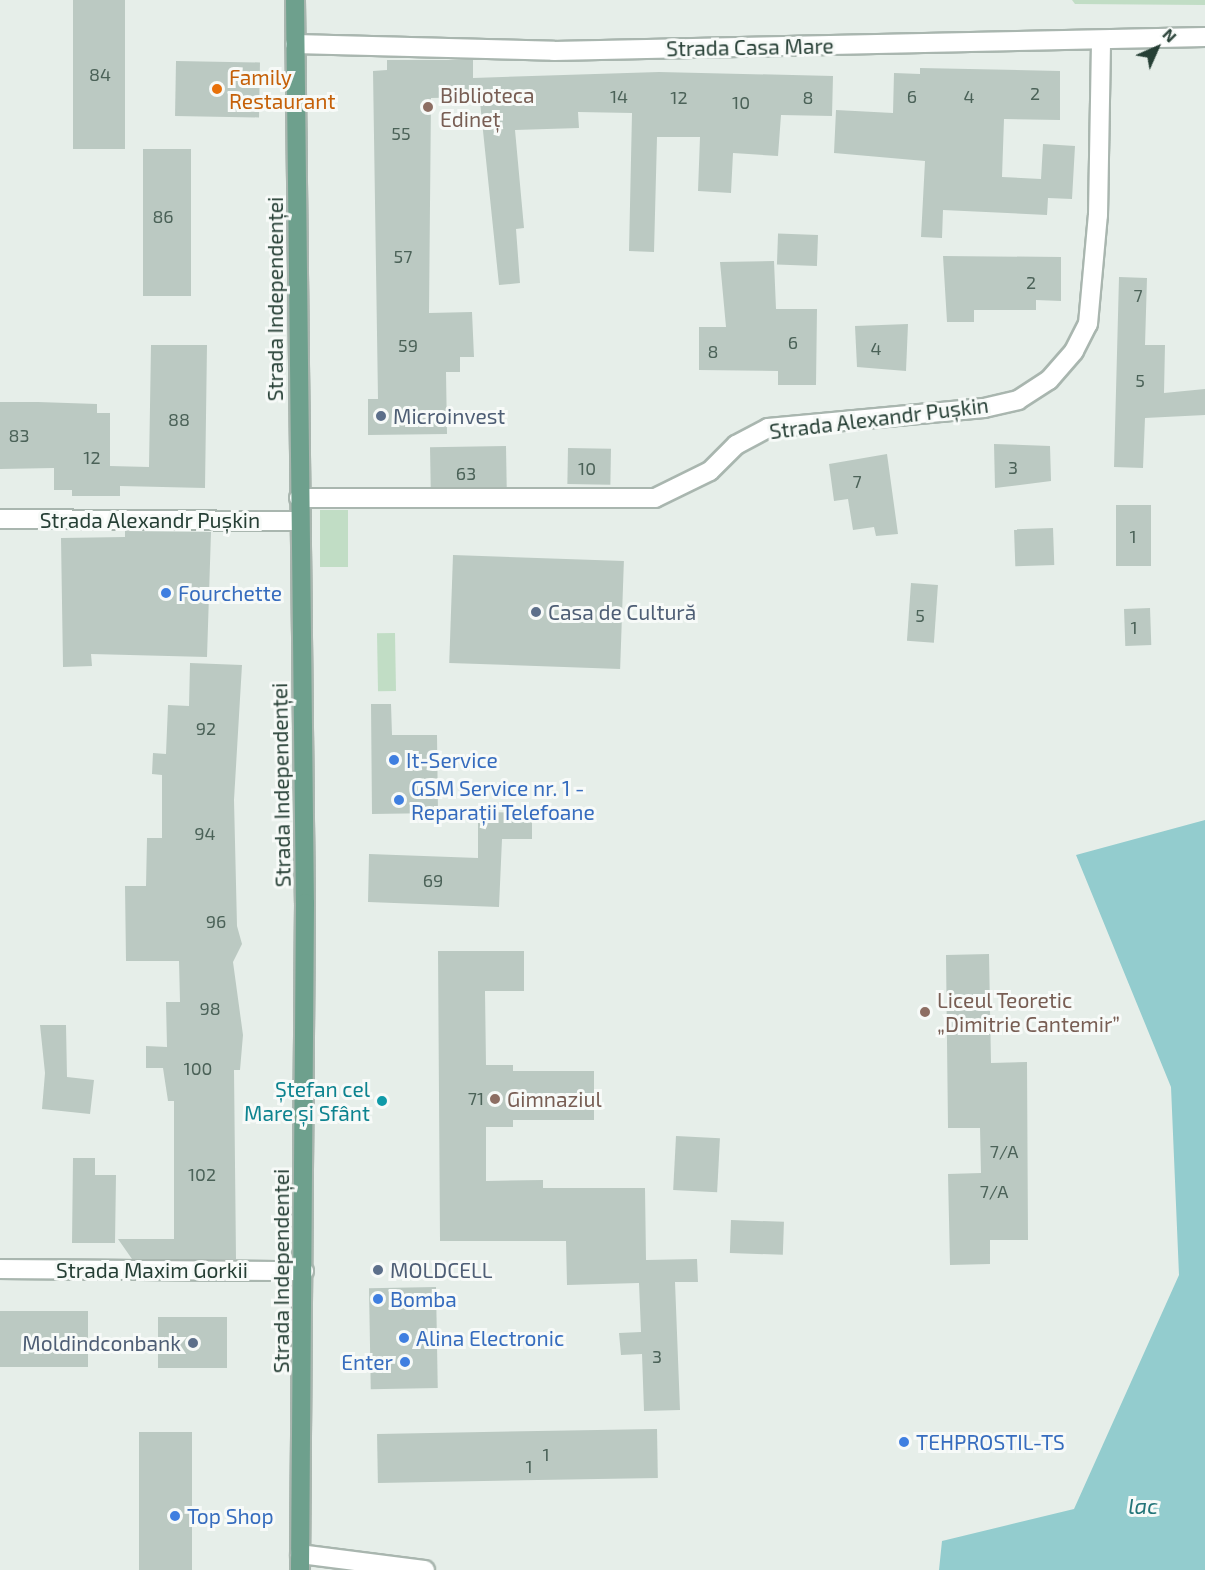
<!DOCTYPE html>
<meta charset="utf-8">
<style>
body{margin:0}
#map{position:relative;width:1205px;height:1570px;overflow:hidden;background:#e6eee9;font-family:"Exo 2",sans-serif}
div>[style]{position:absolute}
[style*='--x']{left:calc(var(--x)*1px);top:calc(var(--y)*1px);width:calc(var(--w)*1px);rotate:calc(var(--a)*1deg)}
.green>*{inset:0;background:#c1ddc5;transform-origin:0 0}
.water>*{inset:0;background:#93ccce}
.building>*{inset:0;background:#bbc9c2;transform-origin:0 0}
.roads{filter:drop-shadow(2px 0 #a9b6af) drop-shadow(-2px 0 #a9b6af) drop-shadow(0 2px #a9b6af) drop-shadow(0 -2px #a9b6af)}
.minor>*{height:18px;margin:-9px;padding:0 9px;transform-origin:9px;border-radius:9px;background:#fff}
.major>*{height:18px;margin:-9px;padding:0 9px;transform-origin:9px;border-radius:9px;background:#6ea08d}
.dots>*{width:16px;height:16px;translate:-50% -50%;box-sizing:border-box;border:3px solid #f7faf8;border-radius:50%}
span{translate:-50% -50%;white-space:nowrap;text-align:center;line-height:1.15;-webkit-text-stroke:6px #f7faf8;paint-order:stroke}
.number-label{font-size:18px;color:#4b6258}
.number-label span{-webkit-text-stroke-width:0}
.street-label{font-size:21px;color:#263f35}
.food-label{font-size:21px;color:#c56008}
.left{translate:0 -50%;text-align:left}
.education-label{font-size:21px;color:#785e54}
.service-label{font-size:21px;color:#4e5e75}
.right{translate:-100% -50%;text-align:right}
.shop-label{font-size:21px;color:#366cbe}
.culture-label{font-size:21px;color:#0d838f}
.water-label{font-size:22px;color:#237478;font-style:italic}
.north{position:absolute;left:1127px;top:18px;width:60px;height:60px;-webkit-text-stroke:4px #f7faf8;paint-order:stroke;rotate:45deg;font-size:16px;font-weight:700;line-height:24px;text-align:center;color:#263f35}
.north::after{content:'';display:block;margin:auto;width:21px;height:27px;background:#263f35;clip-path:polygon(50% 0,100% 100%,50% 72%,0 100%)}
</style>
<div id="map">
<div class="green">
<div style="clip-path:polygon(1072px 0,1205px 0,1205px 5px,1075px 4px)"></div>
<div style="left:320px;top:510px;width:28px;height:57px"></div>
<div style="left:395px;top:633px;width:58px;height:18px;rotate:89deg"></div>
</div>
<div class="water">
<div style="clip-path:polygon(1205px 820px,1205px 1570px,939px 1570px,942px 1541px,1074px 1509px,1179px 1275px,1171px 1087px,1076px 855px)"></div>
</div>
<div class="building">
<div style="left:73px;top:0;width:52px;height:149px"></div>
<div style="clip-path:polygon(387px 60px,473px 60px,473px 78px,659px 72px,833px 76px,832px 116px,781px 115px,778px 156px,733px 153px,731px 193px,698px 191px,700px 137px,657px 137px,654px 252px,629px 251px,632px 113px,578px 112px,579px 128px,515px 130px,524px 228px,516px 229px,520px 283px,499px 285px,480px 102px,477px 97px,431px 98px,429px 313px,472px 312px,474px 357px,460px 357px,460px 372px,446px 372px,447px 434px,368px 435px,368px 399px,378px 399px,373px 71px,387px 70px)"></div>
<div style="left:176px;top:61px;width:84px;height:55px;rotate:1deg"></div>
<div style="clip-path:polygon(920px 68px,1060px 71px,1060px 120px,1004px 119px,1002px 177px,1041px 179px,1043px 144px,1075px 146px,1072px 199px,1048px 198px,1047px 215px,943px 210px,942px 238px,921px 237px,925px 161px,834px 153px,836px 110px,893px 113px,894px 73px,920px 74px)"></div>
<div style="left:143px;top:149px;width:48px;height:147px"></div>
<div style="left:818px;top:235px;width:31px;height:40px;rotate:92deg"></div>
<div style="clip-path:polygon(943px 256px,1061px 257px,1061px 301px,1036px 300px,1036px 310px,974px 310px,974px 322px,947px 322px)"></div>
<div style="clip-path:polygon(774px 261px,776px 309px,817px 309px,816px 385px,778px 385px,778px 371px,699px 370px,699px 327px,726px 327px,720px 262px)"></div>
<div style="clip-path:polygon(1119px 277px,1147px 278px,1145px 345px,1165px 345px,1164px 393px,1205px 389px,1205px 415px,1145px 418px,1143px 468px,1114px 467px)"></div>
<div style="clip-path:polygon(908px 324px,906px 371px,857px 367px,855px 326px)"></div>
<div style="clip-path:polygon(151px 345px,207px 345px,205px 488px,120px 486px,120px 496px,72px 496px,72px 490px,54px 490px,54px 468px,0 469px,0 402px,38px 402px,97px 404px,97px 413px,110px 413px,110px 466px,149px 467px)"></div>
<div style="clip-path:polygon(994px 444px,1050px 446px,1051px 481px,995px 488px)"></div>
<div style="left:506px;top:446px;width:41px;height:76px;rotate:89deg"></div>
<div style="left:568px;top:448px;width:43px;height:36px;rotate:1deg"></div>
<div style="clip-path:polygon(887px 454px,898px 534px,876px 536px,874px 527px,853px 530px,848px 499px,834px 501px,829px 464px)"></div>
<div style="left:1116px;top:505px;width:35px;height:61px"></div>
<div style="left:1053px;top:528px;width:37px;height:39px;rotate:88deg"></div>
<div style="clip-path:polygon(125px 531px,211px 532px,207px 657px,91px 654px,92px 666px,63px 667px,61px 538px,125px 537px)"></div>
<div style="left:453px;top:555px;width:171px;height:108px;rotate:2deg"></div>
<div style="left:911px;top:583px;width:27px;height:58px;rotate:4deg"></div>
<div style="left:1150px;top:608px;width:37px;height:26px;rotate:88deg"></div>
<div style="clip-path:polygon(190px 663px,242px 665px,234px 800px,237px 926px,242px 944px,233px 962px,243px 1035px,240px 1070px,234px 1070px,236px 1259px,132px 1259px,118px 1239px,174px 1239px,174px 1101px,168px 1101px,163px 1068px,146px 1068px,146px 1046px,167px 1047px,166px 1002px,180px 1002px,179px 961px,126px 961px,125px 886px,146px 886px,147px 838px,162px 838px,162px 775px,152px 774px,153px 753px,166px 754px,168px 705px,189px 706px)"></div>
<div style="clip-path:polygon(371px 704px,391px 704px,392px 735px,437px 735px,438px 813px,372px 814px)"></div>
<div style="clip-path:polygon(478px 812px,532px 813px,532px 839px,502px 839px,499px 907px,368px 902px,369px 854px,478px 858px)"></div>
<div style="clip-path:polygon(438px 951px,524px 951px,524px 991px,485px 991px,486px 1065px,513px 1065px,513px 1071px,594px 1071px,594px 1120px,513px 1120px,513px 1127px,486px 1127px,486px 1181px,543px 1180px,543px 1188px,645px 1188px,646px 1260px,697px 1259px,698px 1282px,675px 1282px,680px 1410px,644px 1411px,642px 1354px,621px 1355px,619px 1333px,641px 1332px,639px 1283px,567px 1285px,566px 1241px,440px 1241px)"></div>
<div style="clip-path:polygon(989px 954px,991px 1063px,1027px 1062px,1028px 1240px,990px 1240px,990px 1264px,950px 1265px,948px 1174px,981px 1173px,980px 1128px,948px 1128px,946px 955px)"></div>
<div style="clip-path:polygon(40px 1025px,66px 1025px,67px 1077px,94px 1080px,90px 1114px,42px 1109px,45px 1073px)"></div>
<div style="left:676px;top:1136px;width:44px;height:54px;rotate:3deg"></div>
<div style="clip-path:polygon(73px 1158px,95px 1158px,95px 1175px,116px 1175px,115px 1243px,72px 1243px)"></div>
<div style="left:731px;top:1220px;width:53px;height:33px;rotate:2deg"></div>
<div style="left:436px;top:1287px;width:101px;height:67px;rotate:89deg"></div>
<div style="left:0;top:1311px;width:88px;height:56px"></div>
<div style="left:158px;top:1317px;width:69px;height:51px"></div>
<div style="left:657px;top:1429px;width:49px;height:280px;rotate:89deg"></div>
<div style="left:139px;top:1432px;width:53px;height:138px"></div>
</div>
<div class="roads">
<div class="minor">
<div style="--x:295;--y:44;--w:259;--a:1.5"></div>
<div style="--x:554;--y:51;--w:651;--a:-1.23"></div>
<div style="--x:299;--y:498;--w:356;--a:0"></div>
<div style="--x:655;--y:498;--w:61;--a:-26.1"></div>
<div style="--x:710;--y:471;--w:37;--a:-45"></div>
<div style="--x:736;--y:445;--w:36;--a:-28"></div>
<div style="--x:768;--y:428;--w:217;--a:-5.3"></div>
<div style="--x:984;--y:408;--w:35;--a:-13"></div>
<div style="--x:1018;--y:400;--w:37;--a:-33"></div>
<div style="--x:1049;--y:380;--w:38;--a:-49"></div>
<div style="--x:1074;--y:351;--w:30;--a:-63"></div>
<div style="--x:1088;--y:324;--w:109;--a:-84.8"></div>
<div style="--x:1098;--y:215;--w:175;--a:-89"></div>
<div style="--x:0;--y:519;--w:300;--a:0.4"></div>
<div style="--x:0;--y:1269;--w:304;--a:0.4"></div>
<div style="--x:300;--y:1554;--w:126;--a:7.3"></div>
</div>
<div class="major">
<div style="--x:295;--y:0;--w:903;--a:89.37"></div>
<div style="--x:305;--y:903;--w:667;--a:90.43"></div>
</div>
</div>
<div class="dots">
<div style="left:217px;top:89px;background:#e8710a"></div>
<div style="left:428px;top:107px;background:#8d6e63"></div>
<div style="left:381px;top:416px;background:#5c6f8a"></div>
<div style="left:166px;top:593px;background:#3f7fe0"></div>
<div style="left:536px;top:612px;background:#5c6f8a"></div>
<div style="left:394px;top:760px;background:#3f7fe0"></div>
<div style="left:399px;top:800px;background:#3f7fe0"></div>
<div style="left:925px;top:1012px;background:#8d6e63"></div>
<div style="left:495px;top:1099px;background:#8d6e63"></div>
<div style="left:382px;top:1101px;background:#0f9aa8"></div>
<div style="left:378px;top:1270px;background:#5c6f8a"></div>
<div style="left:378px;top:1299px;background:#3f7fe0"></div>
<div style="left:404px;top:1338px;background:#3f7fe0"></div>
<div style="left:193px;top:1343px;background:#5c6f8a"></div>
<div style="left:405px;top:1362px;background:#3f7fe0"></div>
<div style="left:904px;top:1442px;background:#3f7fe0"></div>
<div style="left:175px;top:1516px;background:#3f7fe0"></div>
</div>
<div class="number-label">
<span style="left:100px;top:74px">84</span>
<span style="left:1035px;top:93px">2</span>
<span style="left:619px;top:96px">14</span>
<span style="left:912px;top:96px">6</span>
<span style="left:969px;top:96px">4</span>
<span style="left:679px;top:97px">12</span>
<span style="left:808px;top:97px">8</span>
<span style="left:741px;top:102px">10</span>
<span style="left:401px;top:133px">55</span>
<span style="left:163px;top:216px">86</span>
<span style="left:403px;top:256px">57</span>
<span style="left:1031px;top:282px">2</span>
<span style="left:1138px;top:295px">7</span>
<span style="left:793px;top:342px">6</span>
<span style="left:408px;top:345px">59</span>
<span style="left:876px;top:348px">4</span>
<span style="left:713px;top:351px">8</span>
<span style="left:1140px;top:380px">5</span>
<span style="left:179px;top:419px">88</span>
<span style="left:19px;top:435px">83</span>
<span style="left:92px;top:457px">12</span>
<span style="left:1013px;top:467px">3</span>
<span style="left:587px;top:468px">10</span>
<span style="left:466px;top:473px">63</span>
<span style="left:857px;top:481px">7</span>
<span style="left:1133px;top:536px">1</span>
<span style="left:920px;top:615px">5</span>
<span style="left:1134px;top:627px">1</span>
<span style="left:206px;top:728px">92</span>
<span style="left:205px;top:833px">94</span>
<span style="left:433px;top:880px">69</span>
<span style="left:216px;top:921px">96</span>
<span style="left:210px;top:1008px">98</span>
<span style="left:198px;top:1068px">100</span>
<span style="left:476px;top:1098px">71</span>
<span style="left:1004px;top:1151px">7/A</span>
<span style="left:202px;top:1174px">102</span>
<span style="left:994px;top:1191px">7/A</span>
<span style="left:657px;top:1356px">3</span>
<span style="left:546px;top:1454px">1</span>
<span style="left:529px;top:1466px">1</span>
</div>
<div class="street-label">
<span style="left:750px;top:47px;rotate:-1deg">Strada Casa Mare</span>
<span style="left:275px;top:299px;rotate:-90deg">Strada Independenței</span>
<span style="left:879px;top:418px;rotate:-7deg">Strada Alexandr Pușkin</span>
<span style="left:150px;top:520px">Strada Alexandr Pușkin</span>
<span style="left:281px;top:785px;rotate:-91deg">Strada Independenței</span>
<span style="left:152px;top:1270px">Strada Maxim Gorkii</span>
<span style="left:281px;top:1271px;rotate:-90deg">Strada Independenței</span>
</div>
<div class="food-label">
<span class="left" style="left:229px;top:89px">Family<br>Restaurant</span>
</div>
<div class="education-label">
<span class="left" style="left:440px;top:107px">Biblioteca<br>Edineț</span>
<span class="left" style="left:937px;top:1012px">Liceul Teoretic<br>„Dimitrie Cantemir”</span>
<span class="left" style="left:507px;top:1099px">Gimnaziul</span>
</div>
<div class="service-label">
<span class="left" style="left:393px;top:416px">Microinvest</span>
<span class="left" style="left:548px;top:612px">Casa de Cultură</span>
<span class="left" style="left:390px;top:1270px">MOLDCELL</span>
<span class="right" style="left:181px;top:1343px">Moldindconbank</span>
</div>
<div class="shop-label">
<span class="left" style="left:178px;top:593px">Fourchette</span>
<span class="left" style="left:406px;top:760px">It-Service</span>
<span class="left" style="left:411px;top:800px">GSM Service nr. 1 -<br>Reparații Telefoane</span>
<span class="left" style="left:390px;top:1299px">Bomba</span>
<span class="left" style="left:416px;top:1338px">Alina Electronic</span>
<span class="right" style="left:393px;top:1362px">Enter</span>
<span class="left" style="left:916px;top:1442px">TEHPROSTIL-TS</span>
<span class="left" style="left:187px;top:1516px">Top Shop</span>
</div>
<div class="culture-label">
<span class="right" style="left:370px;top:1101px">Ștefan cel<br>Mare și Sfânt</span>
</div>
<div class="water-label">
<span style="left:1143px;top:1506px">lac</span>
</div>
<div class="north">N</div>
</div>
